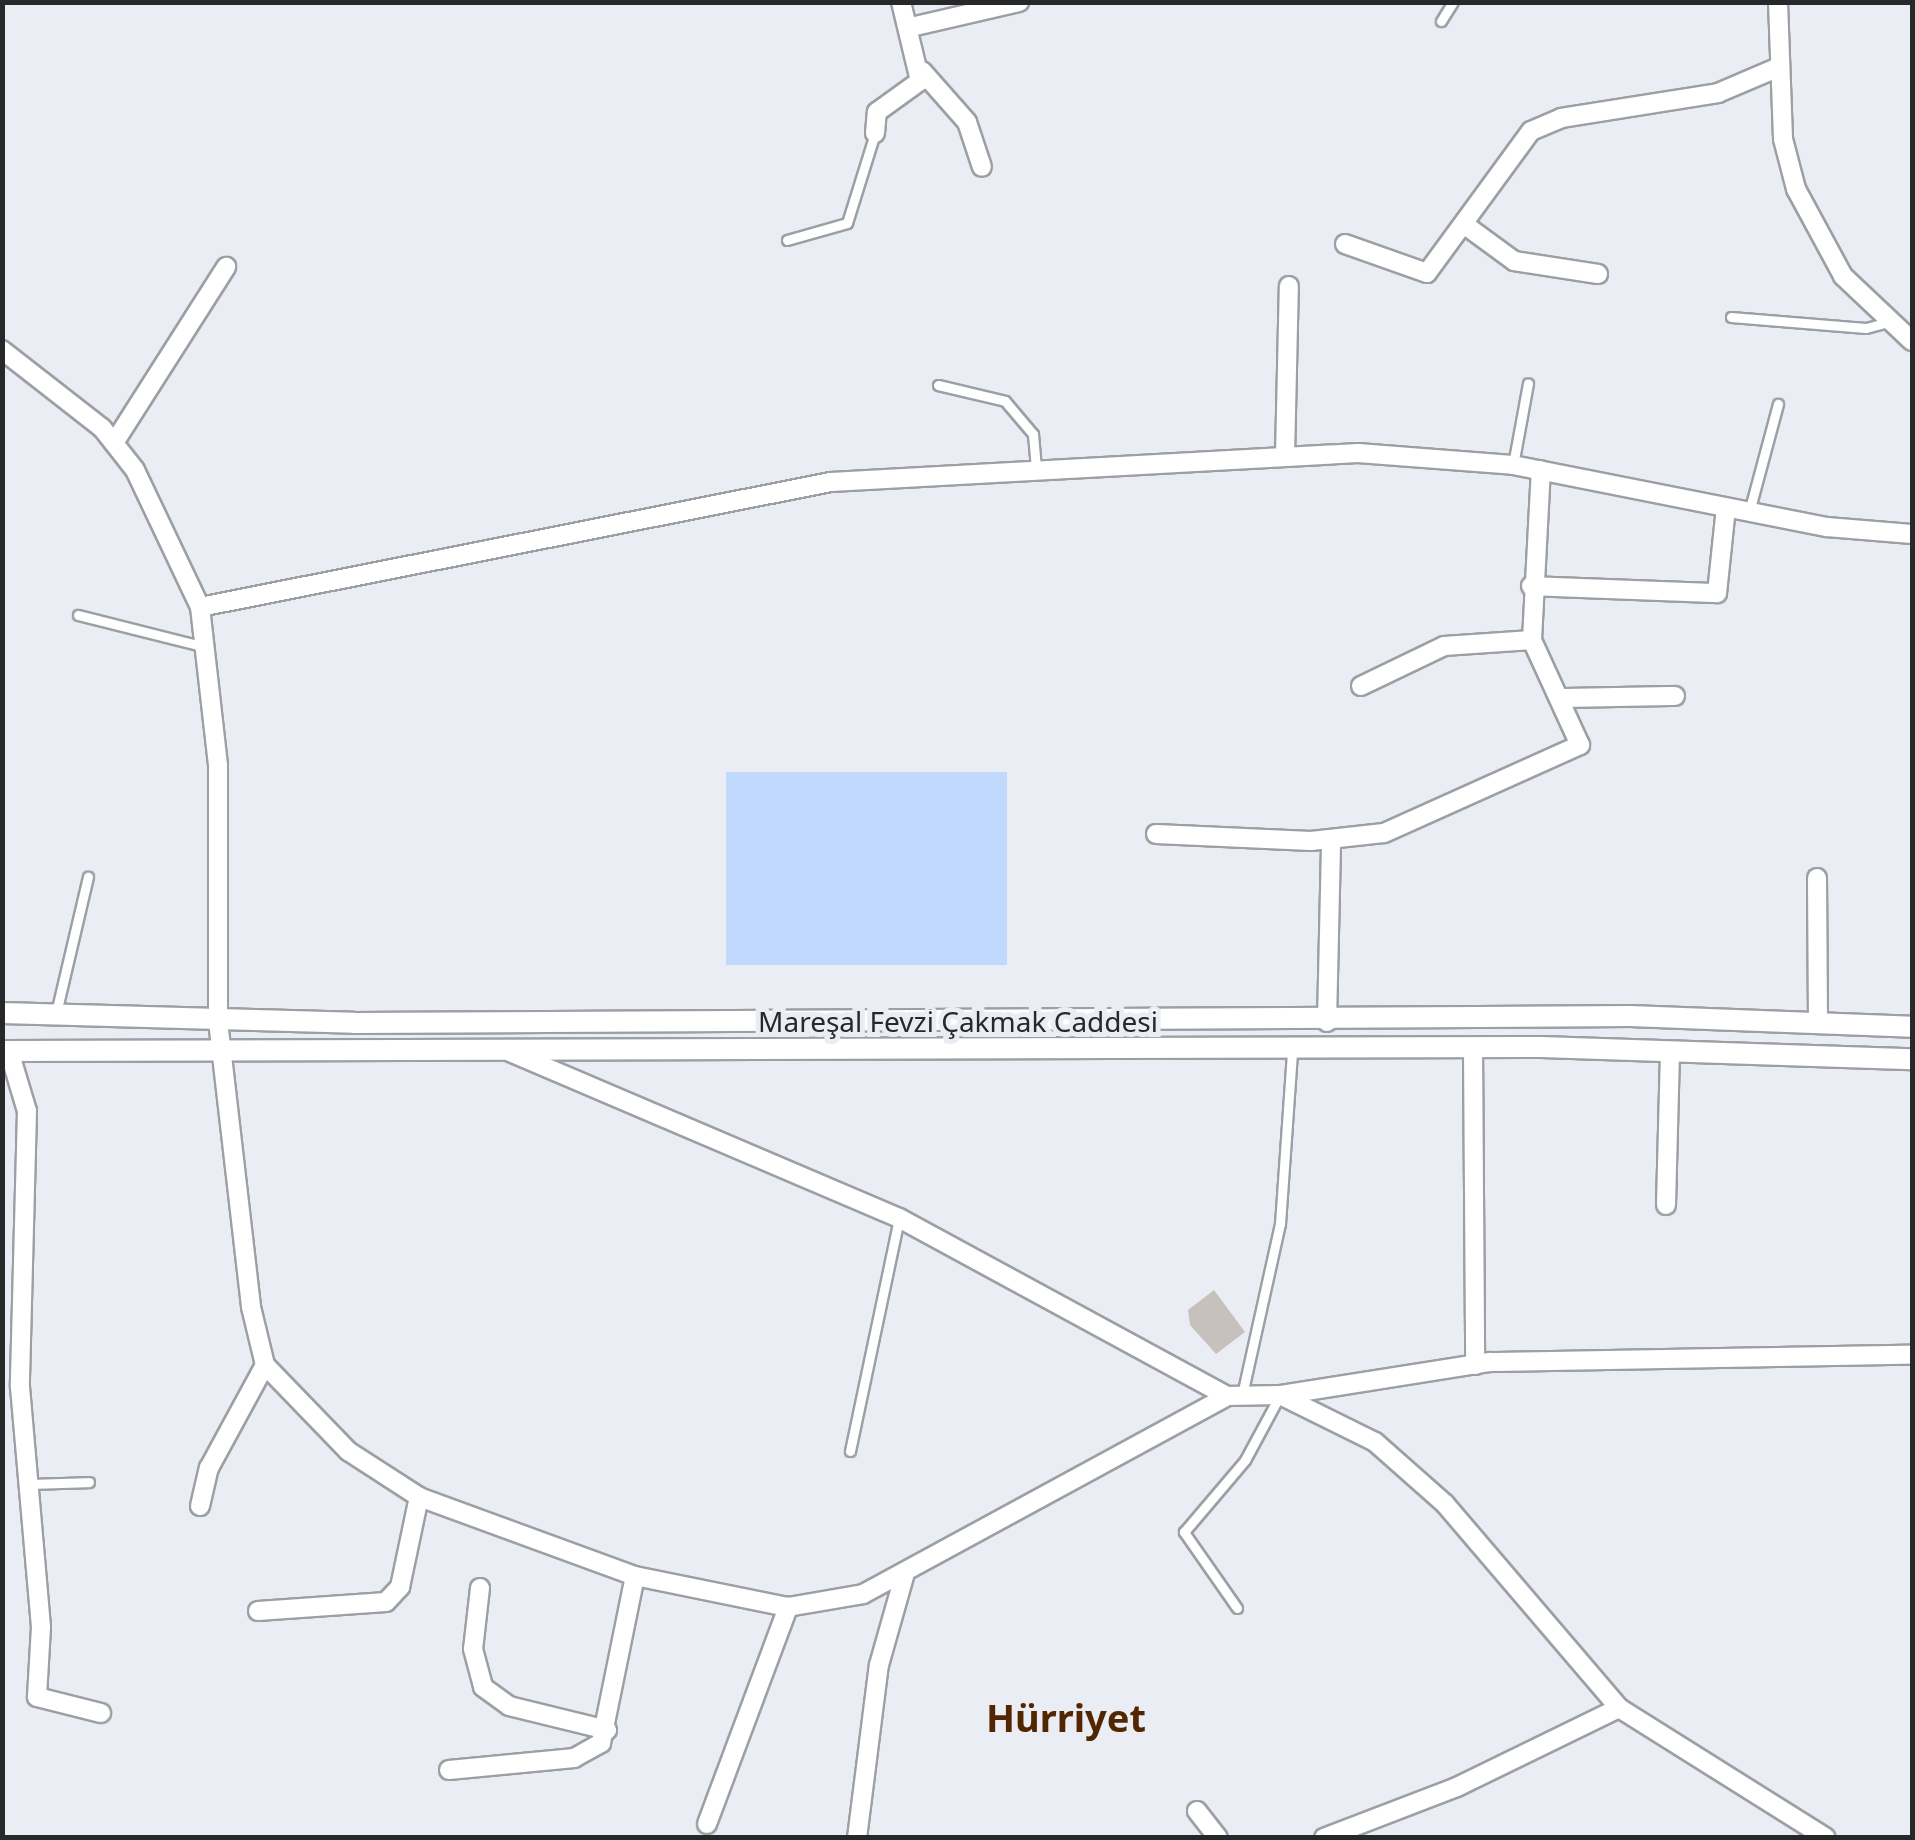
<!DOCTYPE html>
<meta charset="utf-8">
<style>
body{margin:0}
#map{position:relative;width:1915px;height:1840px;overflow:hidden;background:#eaeef4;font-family:"Noto Sans",sans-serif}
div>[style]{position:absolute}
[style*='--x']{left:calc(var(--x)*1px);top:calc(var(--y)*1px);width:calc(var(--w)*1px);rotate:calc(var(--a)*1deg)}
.green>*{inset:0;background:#c1d9fd;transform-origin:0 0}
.building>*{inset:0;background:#c7c1bd}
.roads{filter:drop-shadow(2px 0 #9ca0a5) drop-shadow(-2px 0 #9ca0a5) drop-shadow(0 2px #9ca0a5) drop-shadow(0 -2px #9ca0a5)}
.service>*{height:9px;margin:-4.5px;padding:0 4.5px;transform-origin:4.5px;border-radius:4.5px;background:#fff}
.minor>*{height:18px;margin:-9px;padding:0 9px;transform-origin:9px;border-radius:9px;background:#fff}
.tertiary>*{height:20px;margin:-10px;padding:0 10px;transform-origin:10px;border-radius:10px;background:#fff}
span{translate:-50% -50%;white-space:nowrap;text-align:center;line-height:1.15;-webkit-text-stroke:10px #eaeef4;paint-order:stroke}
.street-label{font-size:28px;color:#27282a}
.district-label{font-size:38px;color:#522600;font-weight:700}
.frame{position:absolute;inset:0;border:5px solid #27282a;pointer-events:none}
</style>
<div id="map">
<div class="green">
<div style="left:726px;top:772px;width:281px;height:193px"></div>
</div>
<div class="building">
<div style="clip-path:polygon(1214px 1290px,1245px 1332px,1216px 1354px,1190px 1325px,1188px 1310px)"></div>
</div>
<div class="roads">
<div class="service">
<div style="--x:1441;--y:21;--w:22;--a:-58"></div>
<div style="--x:787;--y:240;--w:62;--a:-15.8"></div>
<div style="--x:847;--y:223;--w:94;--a:-72.7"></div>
<div style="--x:1731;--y:317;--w:135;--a:4.7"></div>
<div style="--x:1866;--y:328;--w:27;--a:-15"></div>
<div style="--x:938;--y:385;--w:69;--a:13.4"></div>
<div style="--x:1005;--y:401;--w:43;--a:49.7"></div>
<div style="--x:1033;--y:434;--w:35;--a:85"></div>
<div style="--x:1513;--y:465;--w:83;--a:-79.6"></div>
<div style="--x:1749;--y:512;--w:112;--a:-75"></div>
<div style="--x:78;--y:615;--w:131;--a:14.1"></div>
<div style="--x:56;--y:1013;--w:140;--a:-76.8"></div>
<div style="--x:1242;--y:1395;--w:175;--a:-77.5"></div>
<div style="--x:1280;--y:1224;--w:173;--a:-86"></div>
<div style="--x:850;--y:1451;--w:238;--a:-78.1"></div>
<div style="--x:26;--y:1484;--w:63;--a:-1.8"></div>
<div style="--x:1237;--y:1608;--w:93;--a:-124.9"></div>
<div style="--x:1184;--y:1532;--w:94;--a:-49.7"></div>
<div style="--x:1245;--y:1460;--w:74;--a:-61.7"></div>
</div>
<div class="minor">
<div style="--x:1778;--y:2;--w:137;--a:87.9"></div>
<div style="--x:1783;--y:139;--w:52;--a:75.4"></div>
<div style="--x:1796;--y:189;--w:99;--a:61.6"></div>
<div style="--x:1843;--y:276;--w:95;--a:43.3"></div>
<div style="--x:911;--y:27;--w:111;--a:-13"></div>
<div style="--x:922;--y:71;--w:68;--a:48.6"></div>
<div style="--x:967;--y:122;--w:47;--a:71.6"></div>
<div style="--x:875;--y:133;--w:21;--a:-85"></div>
<div style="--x:877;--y:112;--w:53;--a:-35.8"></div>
<div style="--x:920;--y:81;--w:81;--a:-103.5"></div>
<div style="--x:1465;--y:225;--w:61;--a:36.3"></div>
<div style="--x:1514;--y:261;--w:85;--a:8.8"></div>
<div style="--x:1345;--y:244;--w:87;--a:19.5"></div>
<div style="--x:1427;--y:273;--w:176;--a:-53.8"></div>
<div style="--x:1531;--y:131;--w:33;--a:-23"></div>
<div style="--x:1561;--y:118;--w:159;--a:-9"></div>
<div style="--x:1718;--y:93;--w:66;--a:-23.1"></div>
<div style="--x:2;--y:350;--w:127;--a:38"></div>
<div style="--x:102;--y:428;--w:53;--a:51.8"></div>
<div style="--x:135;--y:470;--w:152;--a:64.6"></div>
<div style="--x:200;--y:607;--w:160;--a:83.5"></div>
<div style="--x:218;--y:766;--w:255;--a:90"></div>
<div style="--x:218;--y:1021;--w:288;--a:83.4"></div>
<div style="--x:251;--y:1307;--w:60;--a:76.4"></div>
<div style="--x:265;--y:1365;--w:120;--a:46"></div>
<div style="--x:348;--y:1451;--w:85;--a:32.9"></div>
<div style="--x:419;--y:1497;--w:230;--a:20.1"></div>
<div style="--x:635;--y:1576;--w:156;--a:11.5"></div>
<div style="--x:788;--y:1607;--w:76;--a:-9.8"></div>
<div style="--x:863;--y:1594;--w:414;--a:-28.5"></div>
<div style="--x:114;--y:443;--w:209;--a:-57.5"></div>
<div style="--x:1285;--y:456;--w:170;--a:-88.7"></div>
<div style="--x:1531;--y:586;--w:186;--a:2.2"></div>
<div style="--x:1717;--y:593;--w:85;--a:-84"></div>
<div style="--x:200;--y:607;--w:643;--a:-11.21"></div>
<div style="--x:831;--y:482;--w:528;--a:-3.15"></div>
<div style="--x:1358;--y:453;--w:155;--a:4.4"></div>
<div style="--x:1513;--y:465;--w:320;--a:11.2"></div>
<div style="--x:1827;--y:527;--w:85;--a:4.7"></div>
<div style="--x:1361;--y:686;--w:92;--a:-25.7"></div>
<div style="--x:1444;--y:646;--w:88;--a:-3.9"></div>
<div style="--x:1560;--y:698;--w:115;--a:-1"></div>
<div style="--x:1156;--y:834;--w:155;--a:2.6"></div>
<div style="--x:1311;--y:841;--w:73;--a:-6.3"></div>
<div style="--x:1384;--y:833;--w:215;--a:-24.2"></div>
<div style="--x:1580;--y:745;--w:115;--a:-114.6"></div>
<div style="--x:1532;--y:640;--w:170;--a:-87"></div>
<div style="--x:1817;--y:878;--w:145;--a:89.6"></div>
<div style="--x:1327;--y:1022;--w:182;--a:-88.7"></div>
<div style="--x:1473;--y:1048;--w:317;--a:89.6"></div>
<div style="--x:9;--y:1051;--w:63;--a:73.3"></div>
<div style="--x:27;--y:1111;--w:276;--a:91.5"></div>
<div style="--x:20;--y:1387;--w:241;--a:85"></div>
<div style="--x:41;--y:1627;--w:70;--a:93.3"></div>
<div style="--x:37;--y:1697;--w:66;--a:14"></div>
<div style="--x:510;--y:1052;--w:423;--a:23.1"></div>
<div style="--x:899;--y:1218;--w:373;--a:28.5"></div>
<div style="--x:1227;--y:1396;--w:53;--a:-1.1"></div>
<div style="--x:1280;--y:1395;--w:106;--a:26.3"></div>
<div style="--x:1375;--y:1442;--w:94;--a:41.5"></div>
<div style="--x:1445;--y:1504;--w:268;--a:49.5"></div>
<div style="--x:1619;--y:1708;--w:244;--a:32.1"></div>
<div style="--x:1666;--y:1205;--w:154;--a:-88.5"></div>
<div style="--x:1281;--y:1395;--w:212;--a:-9"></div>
<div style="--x:1490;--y:1362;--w:422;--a:-1"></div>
<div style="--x:200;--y:1506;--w:39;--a:-77"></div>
<div style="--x:209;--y:1468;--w:117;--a:-61.5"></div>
<div style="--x:480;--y:1588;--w:61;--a:96.5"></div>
<div style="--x:473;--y:1649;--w:39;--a:75"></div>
<div style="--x:483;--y:1687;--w:32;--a:36"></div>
<div style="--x:509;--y:1706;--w:101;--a:13.8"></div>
<div style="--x:258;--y:1611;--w:128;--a:-4"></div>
<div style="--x:386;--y:1602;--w:21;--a:-47"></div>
<div style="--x:400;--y:1587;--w:92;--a:-78.1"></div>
<div style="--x:449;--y:1770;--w:126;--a:-5.5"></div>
<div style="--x:574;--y:1758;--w:31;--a:-29"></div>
<div style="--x:601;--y:1743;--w:170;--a:-78.5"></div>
<div style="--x:1197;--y:1811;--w:34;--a:52"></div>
<div style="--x:707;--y:1824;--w:232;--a:-69.5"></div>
<div style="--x:857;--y:1838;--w:174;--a:-82.8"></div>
<div style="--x:879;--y:1665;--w:96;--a:-74.2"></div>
<div style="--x:1324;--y:1838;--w:142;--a:-21"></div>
<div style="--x:1457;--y:1787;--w:180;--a:-26"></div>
</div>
<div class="tertiary">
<div style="--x:2;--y:1013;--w:352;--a:1.6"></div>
<div style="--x:354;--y:1023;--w:1276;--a:-0.31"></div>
<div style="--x:1630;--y:1016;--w:282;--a:2.2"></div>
<div style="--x:2;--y:1051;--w:1539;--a:-0.15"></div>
<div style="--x:1541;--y:1047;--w:371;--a:1.9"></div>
</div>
</div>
<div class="street-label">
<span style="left:958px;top:1021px">Mareşal Fevzi Çakmak Caddesi</span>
</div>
<div class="district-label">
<span style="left:1066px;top:1718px">Hürriyet</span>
</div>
<div class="frame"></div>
</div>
